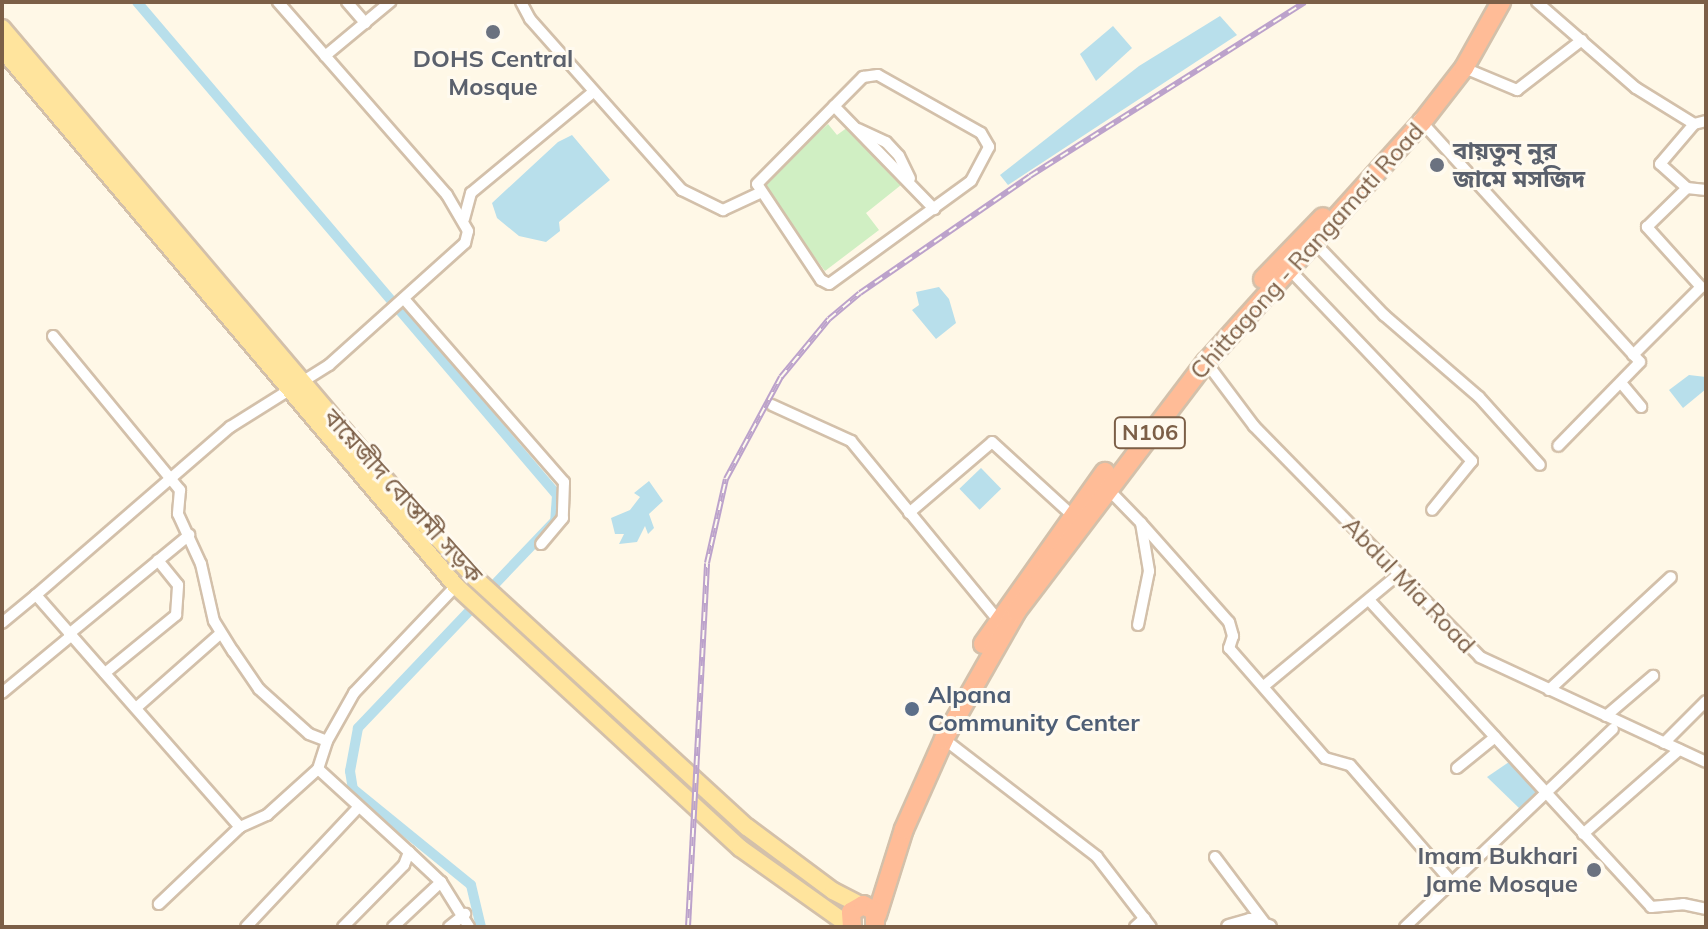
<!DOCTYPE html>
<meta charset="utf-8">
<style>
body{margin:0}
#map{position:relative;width:1708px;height:929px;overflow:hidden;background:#fff8e7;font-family:Mulish,"Noto Sans Bengali",sans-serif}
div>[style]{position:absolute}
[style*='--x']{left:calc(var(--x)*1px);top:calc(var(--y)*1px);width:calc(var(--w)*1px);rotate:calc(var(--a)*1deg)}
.green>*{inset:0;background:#d0efc3}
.water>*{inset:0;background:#b8dfeb;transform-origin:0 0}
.canal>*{height:10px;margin:-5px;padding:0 5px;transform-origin:5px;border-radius:5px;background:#b8dfeb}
.roads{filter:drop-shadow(2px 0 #d3c0aa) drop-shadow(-2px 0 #d3c0aa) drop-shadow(0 2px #d3c0aa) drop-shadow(0 -2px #d3c0aa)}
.street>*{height:10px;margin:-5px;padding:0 5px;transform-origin:5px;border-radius:5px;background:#fff}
.secondary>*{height:14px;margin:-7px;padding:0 7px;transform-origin:7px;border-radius:7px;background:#fff}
.primary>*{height:16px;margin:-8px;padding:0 8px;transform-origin:8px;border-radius:8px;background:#ffe49d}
.highway>*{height:18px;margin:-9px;padding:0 9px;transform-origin:9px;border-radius:9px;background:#ffbc97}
.rail>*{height:6px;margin-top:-3px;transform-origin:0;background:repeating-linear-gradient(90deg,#fffaef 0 9px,#bca2cb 0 18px);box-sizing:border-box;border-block:2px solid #bca2cb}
.dots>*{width:22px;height:22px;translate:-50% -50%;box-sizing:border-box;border:4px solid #fffaef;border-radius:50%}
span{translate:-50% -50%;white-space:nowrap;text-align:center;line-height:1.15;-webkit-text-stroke:6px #fffaef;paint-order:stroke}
.shield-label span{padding:2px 6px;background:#fffaef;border:2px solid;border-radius:6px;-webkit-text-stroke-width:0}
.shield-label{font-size:22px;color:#7c5f47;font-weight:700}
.worship-label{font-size:24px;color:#5b616d;font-weight:700}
.left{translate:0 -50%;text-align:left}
.right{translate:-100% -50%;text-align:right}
.street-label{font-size:24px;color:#7c5f47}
.service-label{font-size:24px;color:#4e5e75;font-weight:700}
.frame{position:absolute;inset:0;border:4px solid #7c5f47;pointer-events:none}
</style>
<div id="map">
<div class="green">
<div style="clip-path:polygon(828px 124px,837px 135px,848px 127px,901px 185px,866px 213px,879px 230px,825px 271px,761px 186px)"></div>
</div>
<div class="water">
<div style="clip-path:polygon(1220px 16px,1237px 35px,1008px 185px,1000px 175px,1139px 66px)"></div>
<div style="clip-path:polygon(1113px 26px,1132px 48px,1096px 81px,1080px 54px)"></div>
<div style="clip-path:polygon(572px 135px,610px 180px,559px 222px,560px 231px,546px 242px,519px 236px,497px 218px,492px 203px,558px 142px)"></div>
<div style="clip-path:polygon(939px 287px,949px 299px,956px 323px,936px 339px,912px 310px,919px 305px,916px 292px)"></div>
<div style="clip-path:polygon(1689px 375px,1706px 377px,1706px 389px,1683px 408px,1669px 390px)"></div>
<div style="left:981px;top:468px;width:29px;height:30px;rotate:46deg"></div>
<div style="clip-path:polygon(649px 481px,663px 501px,649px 514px,654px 528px,648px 534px,645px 526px,637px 542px,619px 544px,624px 534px,615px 534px,611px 518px,630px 510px,640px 497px,634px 493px)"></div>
<div style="clip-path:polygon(1509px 762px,1537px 793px,1520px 809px,1487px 777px)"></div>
</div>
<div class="canal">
<div style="--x:137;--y:2;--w:648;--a:49.57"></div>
<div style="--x:557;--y:495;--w:26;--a:94"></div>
<div style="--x:555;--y:521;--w:286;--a:133.6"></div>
<div style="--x:358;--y:728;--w:44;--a:100.5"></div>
<div style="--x:350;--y:771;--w:18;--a:81"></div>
<div style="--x:353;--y:789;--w:152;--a:39.1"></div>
<div style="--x:471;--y:885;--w:43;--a:76.6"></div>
</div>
<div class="roads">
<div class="street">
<div style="--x:347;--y:2;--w:28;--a:49"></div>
<div style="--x:521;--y:2;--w:19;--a:62"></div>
<div style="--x:530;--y:19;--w:229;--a:48.4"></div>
<div style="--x:682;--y:190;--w:46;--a:26"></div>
<div style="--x:723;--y:210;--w:40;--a:-25"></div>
<div style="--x:1537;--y:2;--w:131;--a:41"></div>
<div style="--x:1636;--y:88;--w:68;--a:31.8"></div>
<div style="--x:1694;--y:124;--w:12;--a:-14"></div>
<div style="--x:325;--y:56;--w:85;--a:-39.7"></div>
<div style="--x:1462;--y:67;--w:60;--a:22.7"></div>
<div style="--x:1517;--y:90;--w:82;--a:-37.6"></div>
<div style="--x:878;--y:75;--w:118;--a:29.4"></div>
<div style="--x:981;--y:133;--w:16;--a:60"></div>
<div style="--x:989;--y:147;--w:38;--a:118"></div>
<div style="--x:971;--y:181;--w:175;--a:144"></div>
<div style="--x:829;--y:284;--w:9;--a:-153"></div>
<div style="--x:821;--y:280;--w:115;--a:-123.7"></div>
<div style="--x:757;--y:184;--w:151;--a:-45.3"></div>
<div style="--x:863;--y:77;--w:15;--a:-8"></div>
<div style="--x:834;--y:106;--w:144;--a:45.8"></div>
<div style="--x:1419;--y:119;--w:328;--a:47.7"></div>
<div style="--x:1640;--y:362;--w:117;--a:134.3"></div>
<div style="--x:858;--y:129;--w:31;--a:25"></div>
<div style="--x:886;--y:142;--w:19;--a:47"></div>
<div style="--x:899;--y:156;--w:25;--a:64"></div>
<div style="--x:1687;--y:188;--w:19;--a:6"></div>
<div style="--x:464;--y:219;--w:27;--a:-75"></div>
<div style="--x:471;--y:193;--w:158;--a:-39.6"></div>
<div style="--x:1313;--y:241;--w:103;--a:46.2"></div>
<div style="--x:1384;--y:315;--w:125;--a:40.8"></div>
<div style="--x:1479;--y:397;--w:91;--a:48.1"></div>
<div style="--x:1290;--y:270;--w:264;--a:46.4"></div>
<div style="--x:1472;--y:461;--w:63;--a:129.2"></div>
<div style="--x:405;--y:300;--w:242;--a:48.9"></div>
<div style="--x:564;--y:482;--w:36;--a:92"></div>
<div style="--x:563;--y:518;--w:34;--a:130"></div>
<div style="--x:53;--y:336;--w:200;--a:50.5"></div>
<div style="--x:180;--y:490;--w:24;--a:95"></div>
<div style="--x:178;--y:514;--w:55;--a:65.3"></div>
<div style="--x:201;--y:564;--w:58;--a:77.2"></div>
<div style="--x:214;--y:621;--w:36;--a:58"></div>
<div style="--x:233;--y:651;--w:46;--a:55.6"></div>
<div style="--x:259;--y:689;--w:67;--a:42"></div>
<div style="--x:309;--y:734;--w:19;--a:21"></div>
<div style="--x:1633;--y:355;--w:96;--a:-45"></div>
<div style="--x:1701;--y:287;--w:81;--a:-132"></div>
<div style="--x:1647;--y:227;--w:56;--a:-44.3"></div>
<div style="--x:1687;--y:188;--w:36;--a:-138"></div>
<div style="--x:1660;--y:164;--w:52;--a:-49.6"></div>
<div style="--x:1206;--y:362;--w:80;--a:53.1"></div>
<div style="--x:1254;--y:426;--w:323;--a:45.6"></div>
<div style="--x:1480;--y:657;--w:249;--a:24.9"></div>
<div style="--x:1622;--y:384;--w:30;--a:50"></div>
<div style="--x:772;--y:405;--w:87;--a:24.5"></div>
<div style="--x:851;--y:441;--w:230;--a:50.6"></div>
<div style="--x:1107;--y:488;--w:49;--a:45.8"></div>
<div style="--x:1141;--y:523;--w:49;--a:80.5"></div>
<div style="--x:1149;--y:571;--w:55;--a:101.5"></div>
<div style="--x:909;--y:513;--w:109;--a:-40.5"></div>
<div style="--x:992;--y:442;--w:108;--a:42.4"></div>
<div style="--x:1141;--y:523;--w:132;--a:48.4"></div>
<div style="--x:1229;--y:622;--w:15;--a:74"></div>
<div style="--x:1233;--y:636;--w:13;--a:108"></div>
<div style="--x:1229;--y:648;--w:146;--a:48.9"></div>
<div style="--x:1325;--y:758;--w:26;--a:16"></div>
<div style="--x:1350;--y:765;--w:154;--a:49"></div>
<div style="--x:36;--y:595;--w:257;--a:-40.9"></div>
<div style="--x:230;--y:427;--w:117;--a:-32.1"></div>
<div style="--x:329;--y:365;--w:183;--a:-41.9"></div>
<div style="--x:465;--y:243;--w:12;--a:-76"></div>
<div style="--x:468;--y:231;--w:42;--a:-120.3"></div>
<div style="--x:447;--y:195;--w:257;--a:-131.2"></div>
<div style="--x:1369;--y:600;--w:417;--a:47.4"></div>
<div style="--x:1651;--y:907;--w:32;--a:-5"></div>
<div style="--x:1683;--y:904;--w:24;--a:12"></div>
<div style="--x:2;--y:623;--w:44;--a:-39.5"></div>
<div style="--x:36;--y:595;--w:309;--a:48.7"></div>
<div style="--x:240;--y:827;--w:112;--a:136.5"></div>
<div style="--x:69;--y:634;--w:156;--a:-39.5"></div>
<div style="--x:105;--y:673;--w:92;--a:-39.2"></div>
<div style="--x:176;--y:615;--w:30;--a:-86"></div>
<div style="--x:178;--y:585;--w:32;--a:-129"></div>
<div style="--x:1264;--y:686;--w:175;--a:-39.7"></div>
<div style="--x:1549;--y:690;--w:166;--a:-42.8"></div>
<div style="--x:2;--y:693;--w:89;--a:-39.6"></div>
<div style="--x:136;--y:708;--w:113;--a:-41.4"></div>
<div style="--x:1606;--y:716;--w:62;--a:-40.4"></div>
<div style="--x:944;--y:739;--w:193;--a:37.6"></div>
<div style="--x:1097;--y:857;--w:88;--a:52.4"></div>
<div style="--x:1664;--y:743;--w:59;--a:-45"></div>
<div style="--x:1457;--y:768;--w:49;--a:-39.2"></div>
<div style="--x:240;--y:827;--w:30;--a:-24"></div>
<div style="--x:267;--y:815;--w:69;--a:-42"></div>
<div style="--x:1583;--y:834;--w:128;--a:-41.2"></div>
<div style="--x:409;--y:852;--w:44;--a:43.2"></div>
<div style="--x:441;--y:882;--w:53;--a:58.1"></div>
<div style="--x:1215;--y:857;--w:81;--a:53"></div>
<div style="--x:246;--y:927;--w:162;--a:-46.8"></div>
<div style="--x:343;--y:927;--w:87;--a:-45.5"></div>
<div style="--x:404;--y:865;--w:14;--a:-69"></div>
<div style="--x:409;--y:852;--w:123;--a:-137.6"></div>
<div style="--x:318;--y:769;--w:29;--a:-72"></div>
<div style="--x:327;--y:741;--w:55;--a:-60.6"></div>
<div style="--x:354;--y:693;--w:148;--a:-46.4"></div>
<div style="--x:393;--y:927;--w:66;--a:-43.2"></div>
<div style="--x:449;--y:927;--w:21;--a:-39"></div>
<div style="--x:1135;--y:927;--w:13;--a:-42"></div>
<div style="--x:1405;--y:927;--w:287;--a:-43.6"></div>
</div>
<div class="secondary">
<div style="--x:1229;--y:927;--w:22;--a:-16"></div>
<div style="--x:1250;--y:921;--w:20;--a:18"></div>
</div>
<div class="primary">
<div style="--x:2;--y:28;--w:635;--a:49.66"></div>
<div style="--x:413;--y:512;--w:92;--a:46.8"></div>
<div style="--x:476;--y:579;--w:367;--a:42.5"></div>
<div style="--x:747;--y:827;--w:107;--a:36.7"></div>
<div style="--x:833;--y:891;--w:30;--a:27"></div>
<div style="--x:2;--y:49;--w:703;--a:49.79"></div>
<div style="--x:456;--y:586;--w:386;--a:42.7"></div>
<div style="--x:740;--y:848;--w:136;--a:35.4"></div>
</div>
<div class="highway">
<div style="--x:1263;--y:279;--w:86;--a:-45.9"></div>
<div style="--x:983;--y:644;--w:211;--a:-54.7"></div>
<div style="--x:877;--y:915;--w:90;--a:-72.6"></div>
<div style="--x:904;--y:829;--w:98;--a:-66"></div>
<div style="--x:944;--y:739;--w:146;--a:-60.4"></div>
<div style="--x:1016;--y:612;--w:314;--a:-52.8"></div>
<div style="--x:1206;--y:362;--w:323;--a:-48"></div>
<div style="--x:1422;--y:122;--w:68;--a:-52.1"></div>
<div style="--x:1464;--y:68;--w:76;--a:-60.7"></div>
<div style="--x:852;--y:927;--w:15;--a:-94"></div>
<div style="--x:851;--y:912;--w:14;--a:-30"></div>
<div style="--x:863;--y:905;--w:13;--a:27"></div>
<div style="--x:875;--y:911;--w:16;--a:90"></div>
</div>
</div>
<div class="rail">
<div style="--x:688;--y:927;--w:364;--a:-87"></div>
<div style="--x:707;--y:563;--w:86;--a:-77.3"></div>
<div style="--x:726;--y:479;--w:116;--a:-61.7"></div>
<div style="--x:781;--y:377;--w:75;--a:-50.4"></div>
<div style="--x:829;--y:319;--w:40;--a:-40"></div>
<div style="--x:860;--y:293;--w:206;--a:-34.5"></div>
<div style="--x:1030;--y:176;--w:325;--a:-32.3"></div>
</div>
<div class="dots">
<div style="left:493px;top:32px;background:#6b7280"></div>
<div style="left:1437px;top:165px;background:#6b7280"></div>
<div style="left:912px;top:709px;background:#5c6f8a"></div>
<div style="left:1594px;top:870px;background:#6b7280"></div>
</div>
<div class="shield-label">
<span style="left:1150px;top:433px">N106</span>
</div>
<div class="worship-label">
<span style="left:493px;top:73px">DOHS Central<br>Mosque</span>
<span class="left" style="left:1453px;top:165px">বায়তুন্ নুর<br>জামে মসজিদ</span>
<span class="right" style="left:1578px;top:870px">Imam Bukhari<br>Jame Mosque</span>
</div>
<div class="street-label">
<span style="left:1307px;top:251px;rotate:-48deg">Chittagong - Rangamati Road</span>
<span style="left:403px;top:496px;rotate:48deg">বায়েজীদ বোস্তামী সড়ক</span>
<span style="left:1409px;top:585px;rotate:46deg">Abdul Mia Road</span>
</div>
<div class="service-label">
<span class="left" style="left:928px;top:709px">Alpana<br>Community Center</span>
</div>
<div class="frame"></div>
</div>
